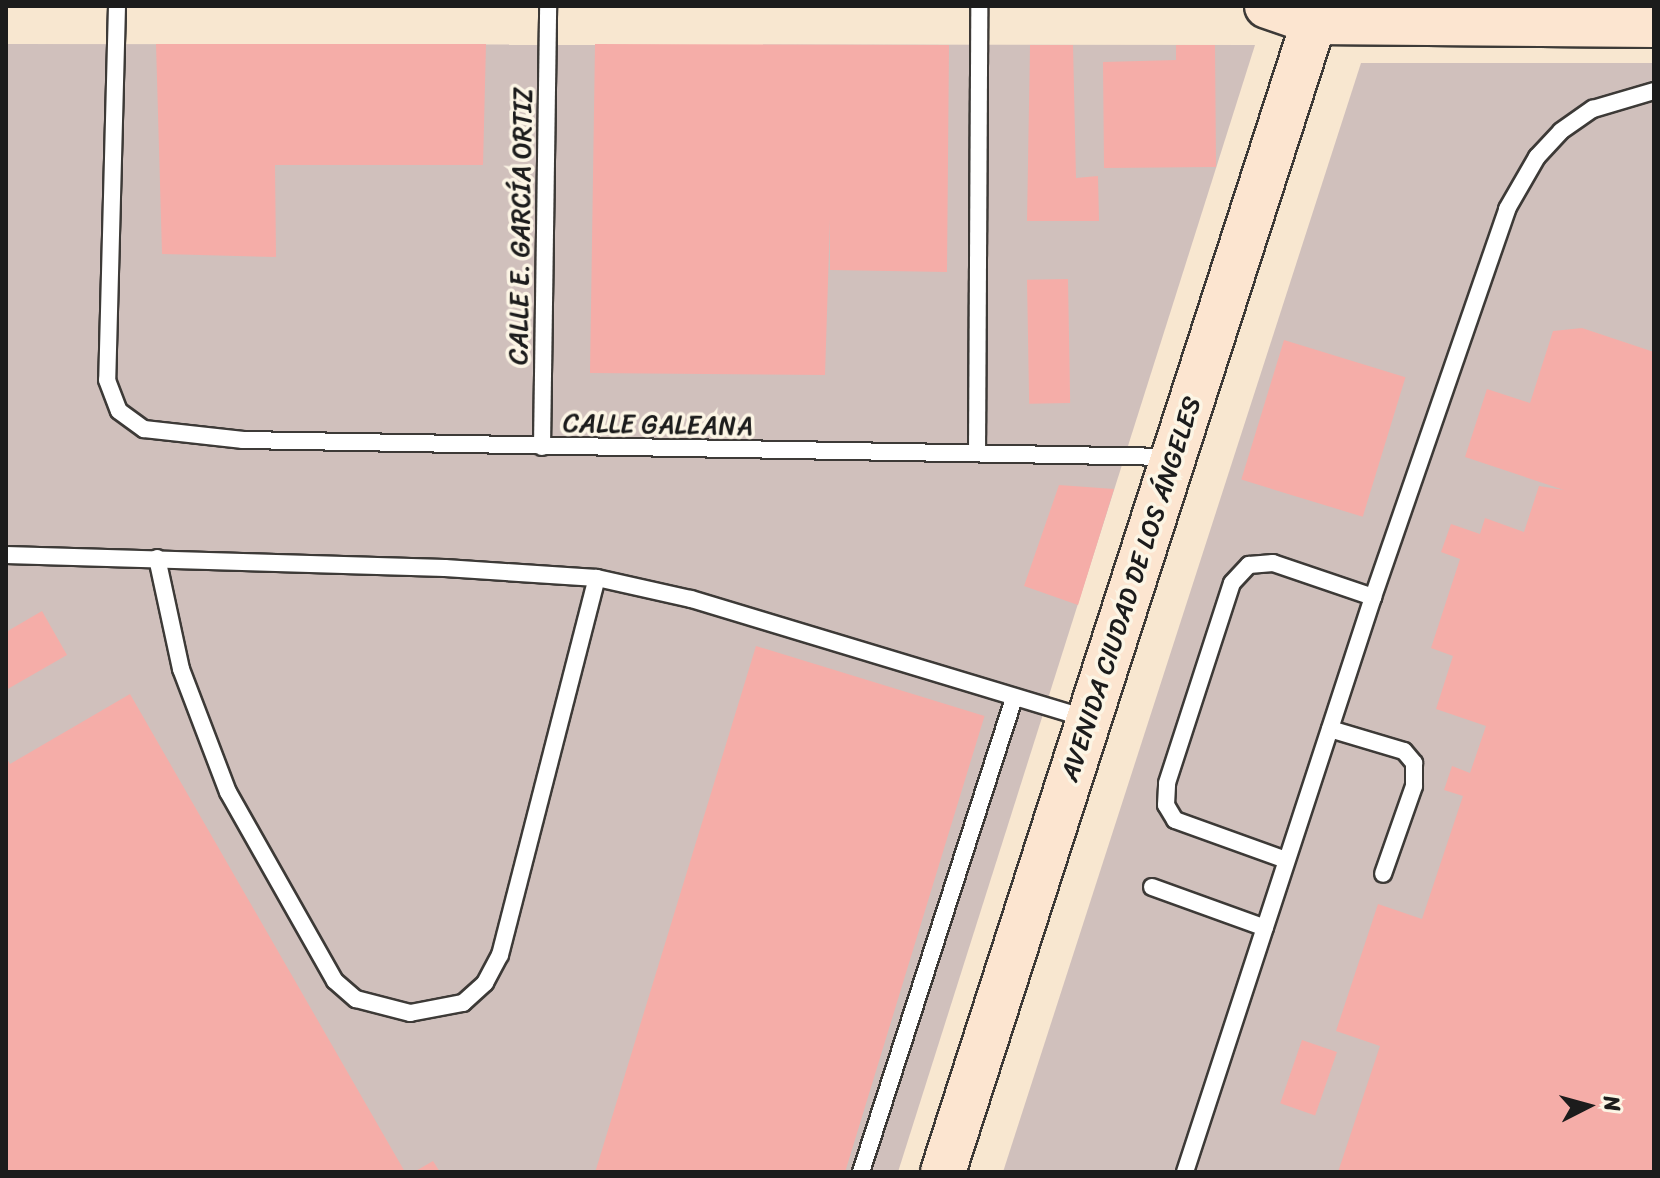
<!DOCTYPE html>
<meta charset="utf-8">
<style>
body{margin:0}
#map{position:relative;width:1660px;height:1178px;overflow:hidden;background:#f8e7d0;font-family:Sriracha,sans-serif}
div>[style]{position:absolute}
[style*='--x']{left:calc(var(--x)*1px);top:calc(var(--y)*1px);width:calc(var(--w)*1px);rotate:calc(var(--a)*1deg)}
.industrial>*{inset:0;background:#d0c0bc}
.building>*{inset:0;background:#f5ada8;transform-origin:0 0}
.roads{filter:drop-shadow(2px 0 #3d3a37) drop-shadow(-2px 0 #3d3a37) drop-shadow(0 2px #3d3a37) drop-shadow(0 -2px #3d3a37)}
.lane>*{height:16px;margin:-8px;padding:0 8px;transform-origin:8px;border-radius:8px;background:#fff}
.secondary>*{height:44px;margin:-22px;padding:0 22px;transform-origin:22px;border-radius:22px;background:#fce5d0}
span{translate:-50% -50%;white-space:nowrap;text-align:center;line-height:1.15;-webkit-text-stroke:7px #fcf5e5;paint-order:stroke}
.street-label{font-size:26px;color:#1c1c1c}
.frame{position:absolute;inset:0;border:8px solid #1c1c1c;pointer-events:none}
.north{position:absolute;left:1548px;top:1066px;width:80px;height:80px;-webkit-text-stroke:6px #fcf5e5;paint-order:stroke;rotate:84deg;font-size:22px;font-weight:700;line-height:32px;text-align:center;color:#1c1c1c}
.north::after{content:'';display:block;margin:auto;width:28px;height:36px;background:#1c1c1c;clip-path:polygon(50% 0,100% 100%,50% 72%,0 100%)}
</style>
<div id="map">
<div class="industrial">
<div style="clip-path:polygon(6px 44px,1255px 45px,898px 1172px,6px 1172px)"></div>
<div style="clip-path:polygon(1361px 63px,1654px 63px,1654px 1172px,1003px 1172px)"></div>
</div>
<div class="building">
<div style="clip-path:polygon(156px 44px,486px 44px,483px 165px,275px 165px,276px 257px,162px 254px)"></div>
<div style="clip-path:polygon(595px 44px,949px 45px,947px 272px,830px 270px,830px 219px,825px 375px,590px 373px)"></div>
<div style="clip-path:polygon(1030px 45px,1073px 45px,1076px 178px,1098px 176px,1099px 221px,1027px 221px)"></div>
<div style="clip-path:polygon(1176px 45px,1215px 45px,1216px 167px,1104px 168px,1103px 62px,1176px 60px)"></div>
<div style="left:1068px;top:279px;width:124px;height:41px;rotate:89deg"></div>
<div style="clip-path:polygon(1582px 328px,1654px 352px,1654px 1172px,1338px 1172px,1380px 1046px,1336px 1031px,1378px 904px,1422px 919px,1463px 796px,1444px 790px,1452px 766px,1470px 773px,1486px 726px,1436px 709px,1453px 656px,1431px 648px,1460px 559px,1441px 552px,1451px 524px,1480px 534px,1485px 518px,1524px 532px,1539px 486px,1564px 490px,1465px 457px,1487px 389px,1530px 403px,1553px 331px)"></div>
<div style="left:1284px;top:340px;width:127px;height:146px;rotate:17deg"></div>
<div style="clip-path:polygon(1059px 485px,1114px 489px,1078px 605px,1024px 586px)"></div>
<div style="clip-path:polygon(42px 611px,67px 655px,6px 690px,6px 632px)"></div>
<div style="left:756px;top:646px;width:239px;height:550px;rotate:17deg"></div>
<div style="clip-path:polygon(130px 694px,405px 1172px,6px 1172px,6px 757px,10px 764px)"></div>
<div style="left:1302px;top:1040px;width:37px;height:67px;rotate:19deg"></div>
<div style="clip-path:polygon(433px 1161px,440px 1172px,414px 1172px)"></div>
</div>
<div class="roads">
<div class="lane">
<div style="--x:117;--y:6;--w:374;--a:91.5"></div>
<div style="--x:107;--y:380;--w:33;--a:69"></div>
<div style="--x:119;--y:411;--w:31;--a:36"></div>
<div style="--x:144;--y:429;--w:100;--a:6.3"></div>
<div style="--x:243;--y:440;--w:928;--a:1.05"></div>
<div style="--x:542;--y:447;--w:441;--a:-89.2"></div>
<div style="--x:977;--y:453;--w:447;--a:-89.7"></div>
<div style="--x:6;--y:555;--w:439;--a:1.7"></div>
<div style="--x:445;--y:568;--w:152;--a:3.8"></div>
<div style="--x:597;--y:578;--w:96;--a:12.6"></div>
<div style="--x:691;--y:599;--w:415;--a:16.8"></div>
<div style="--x:157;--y:558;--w:114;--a:77.8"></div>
<div style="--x:181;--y:669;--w:132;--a:69.1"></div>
<div style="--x:228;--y:792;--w:217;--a:60.5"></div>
<div style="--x:335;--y:981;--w:28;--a:41"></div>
<div style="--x:356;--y:999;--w:56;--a:14.5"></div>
<div style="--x:410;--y:1013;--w:54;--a:-10.7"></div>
<div style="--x:463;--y:1003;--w:30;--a:-42"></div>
<div style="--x:485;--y:983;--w:32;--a:-62"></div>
<div style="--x:500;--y:955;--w:389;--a:-75.6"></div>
<div style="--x:1330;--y:729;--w:77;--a:16.6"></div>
<div style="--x:1404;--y:751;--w:16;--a:50"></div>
<div style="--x:1414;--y:763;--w:23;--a:90"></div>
<div style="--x:1414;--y:786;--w:93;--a:109.4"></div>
<div style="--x:1286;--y:860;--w:118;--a:-160.2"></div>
<div style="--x:1175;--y:820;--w:17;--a:-121"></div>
<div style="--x:1166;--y:805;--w:22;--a:-87"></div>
<div style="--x:1167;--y:783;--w:210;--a:-72"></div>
<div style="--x:1232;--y:583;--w:25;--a:-47"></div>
<div style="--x:1249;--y:565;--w:24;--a:-5"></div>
<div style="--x:1273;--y:563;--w:106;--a:18.8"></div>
<div style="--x:1152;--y:887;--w:120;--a:19.9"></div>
<div style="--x:861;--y:1172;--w:498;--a:-72.1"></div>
<div style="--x:1185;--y:1172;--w:605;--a:-71.89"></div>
<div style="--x:1373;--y:597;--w:410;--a:-70.9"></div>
<div style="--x:1507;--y:209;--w:60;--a:-60"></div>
<div style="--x:1537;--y:157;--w:35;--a:-47"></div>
<div style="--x:1561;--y:131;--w:39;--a:-35"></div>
<div style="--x:1593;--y:109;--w:64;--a:-16.4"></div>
</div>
<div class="secondary">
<div style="--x:1267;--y:6;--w:50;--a:18.8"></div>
<div style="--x:1314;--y:22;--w:340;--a:0.5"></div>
<div style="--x:943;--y:1172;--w:1225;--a:-72.13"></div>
</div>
</div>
<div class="street-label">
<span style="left:521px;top:226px;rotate:-89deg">CALLE E. GARCÍA ORTIZ</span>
<span style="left:658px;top:425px;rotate:1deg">CALLE GALEANA</span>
<span style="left:1131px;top:589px;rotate:-72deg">AVENIDA CIUDAD DE LOS ÁNGELES</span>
</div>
<div class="frame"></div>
<div class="north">N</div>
</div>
